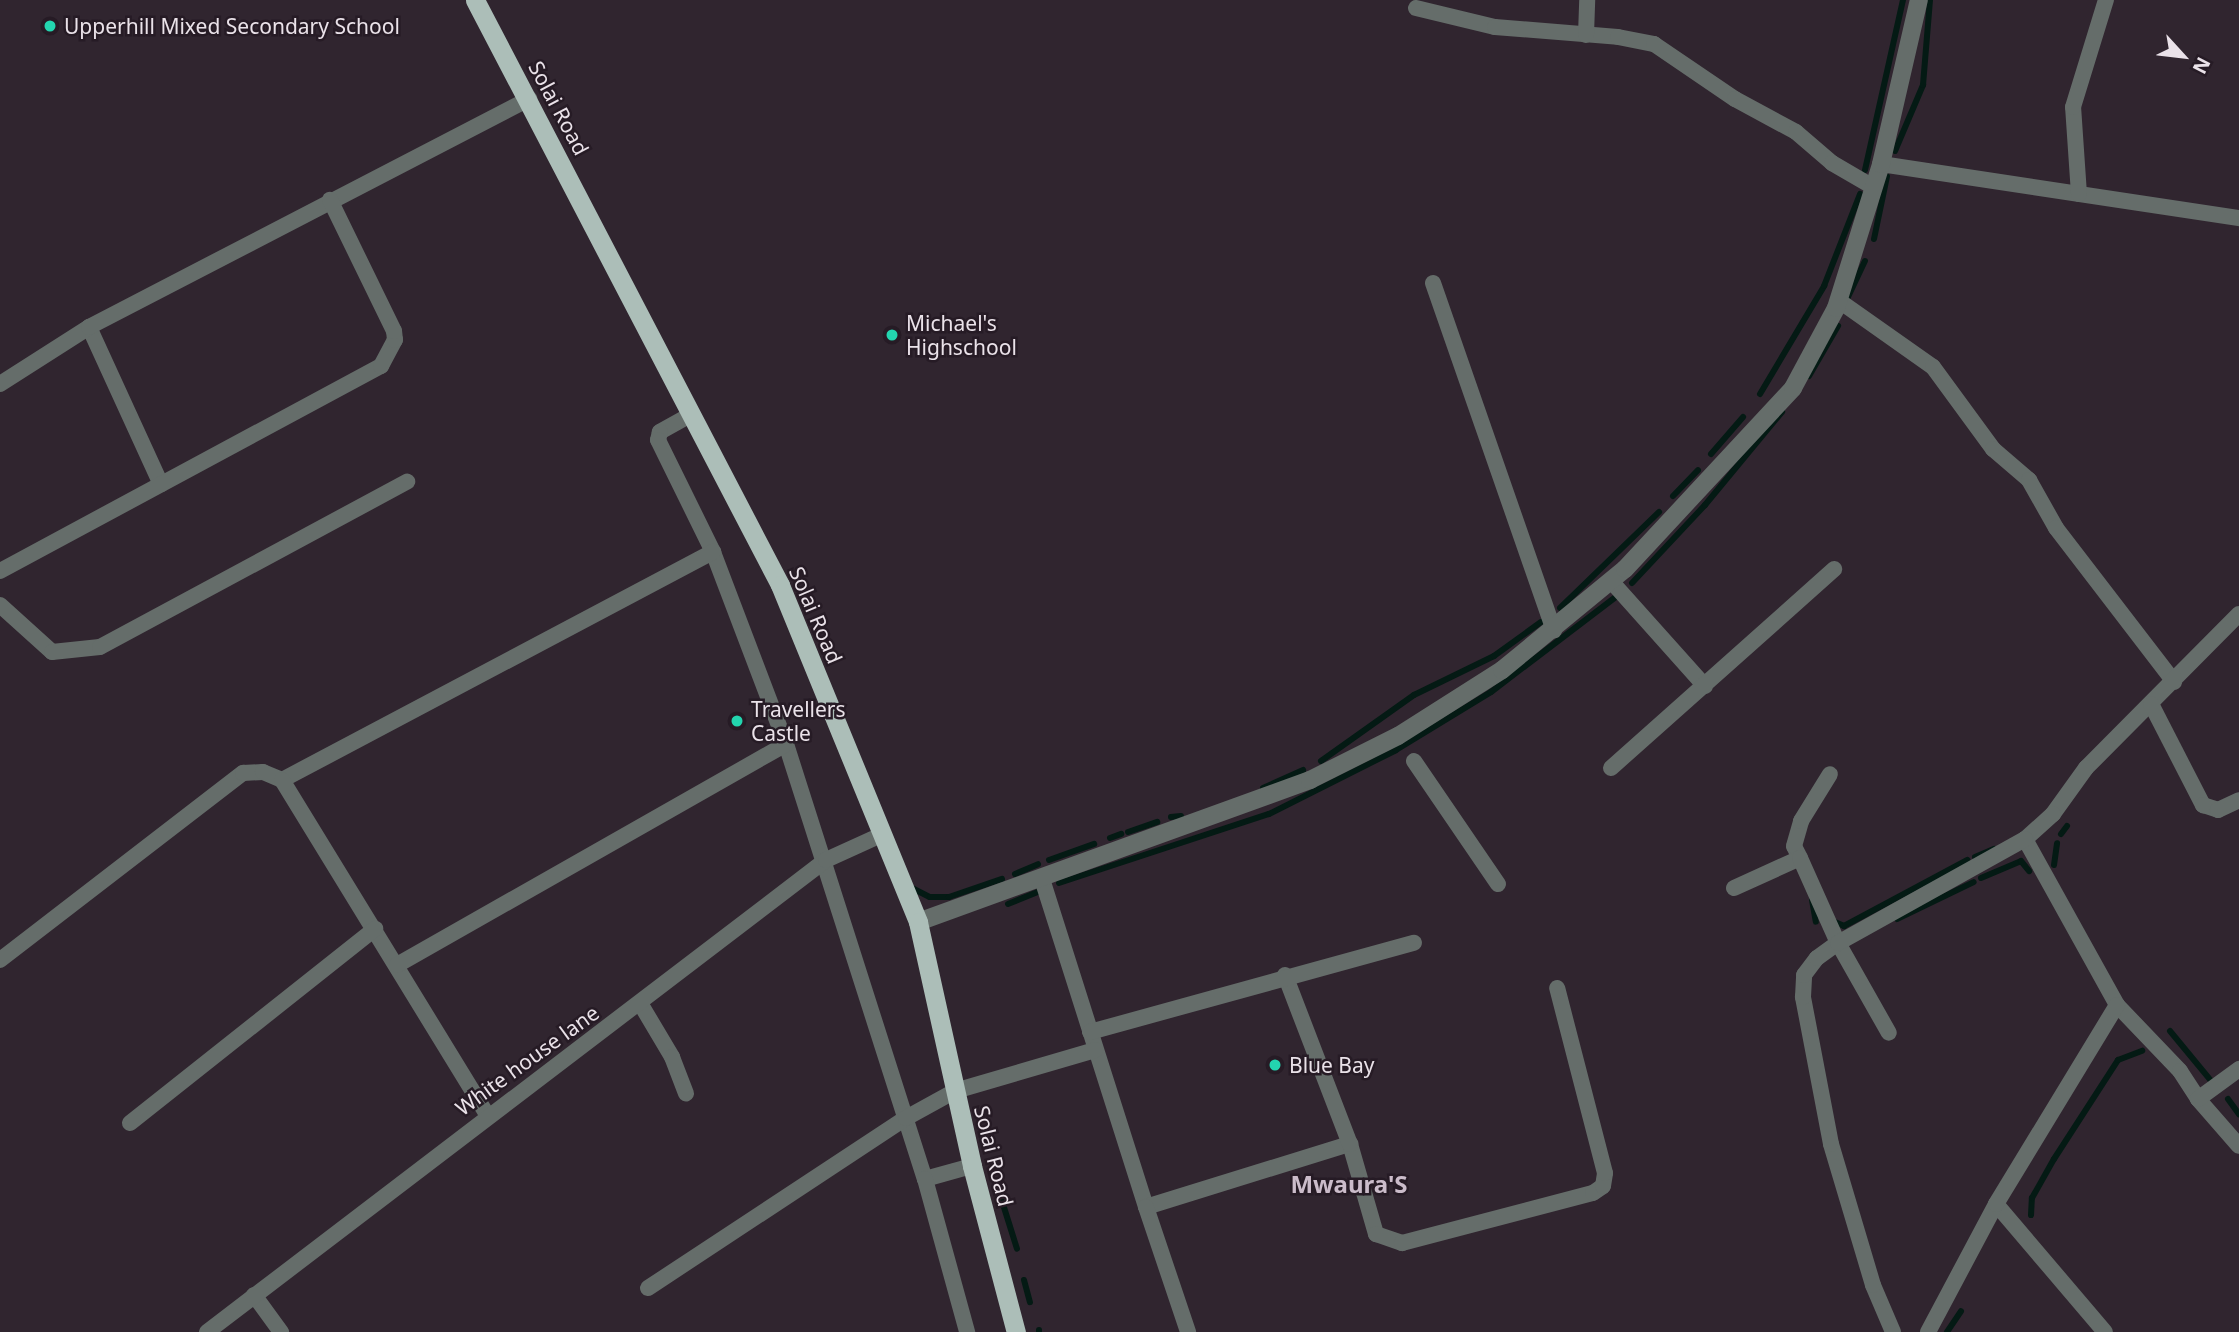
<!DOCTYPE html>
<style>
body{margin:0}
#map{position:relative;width:2239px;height:1332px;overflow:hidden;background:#30252f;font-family:"Noto Sans",sans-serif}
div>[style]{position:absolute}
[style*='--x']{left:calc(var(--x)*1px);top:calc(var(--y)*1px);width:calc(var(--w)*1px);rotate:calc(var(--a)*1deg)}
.stream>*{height:6px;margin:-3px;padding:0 3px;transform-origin:3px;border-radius:3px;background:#041a14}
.minor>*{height:16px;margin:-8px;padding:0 8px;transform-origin:8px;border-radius:8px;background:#656d6a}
.tertiary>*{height:18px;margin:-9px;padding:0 9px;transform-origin:9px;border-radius:9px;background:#656d6a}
.trunk>*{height:19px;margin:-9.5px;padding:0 9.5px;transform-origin:9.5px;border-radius:9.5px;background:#acbeb8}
.dots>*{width:19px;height:19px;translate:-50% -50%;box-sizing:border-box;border:4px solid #261b25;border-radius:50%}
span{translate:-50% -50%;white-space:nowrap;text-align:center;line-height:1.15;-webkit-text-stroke:5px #261b25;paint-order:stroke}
.poi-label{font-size:21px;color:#eae2e9}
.left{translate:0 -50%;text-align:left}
.street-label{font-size:21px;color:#eae2e9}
.quarter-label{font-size:24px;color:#cbbcca;font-weight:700}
.north{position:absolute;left:2148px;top:21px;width:70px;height:70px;-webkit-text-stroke:5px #261b25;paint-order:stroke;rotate:117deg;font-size:19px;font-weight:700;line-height:28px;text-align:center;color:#eae2e9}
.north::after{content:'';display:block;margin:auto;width:24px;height:32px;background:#eae2e9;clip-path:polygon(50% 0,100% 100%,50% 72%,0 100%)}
</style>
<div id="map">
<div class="stream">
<div style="--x:1895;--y:151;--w:72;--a:-67"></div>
<div style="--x:1923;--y:85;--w:85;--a:-85.3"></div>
<div style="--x:1865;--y:170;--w:174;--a:-77.4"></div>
<div style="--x:1874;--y:239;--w:64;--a:-78.3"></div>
<div style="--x:1847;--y:299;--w:42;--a:-64.7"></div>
<div style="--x:1809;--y:376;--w:58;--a:-59.9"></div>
<div style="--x:1760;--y:394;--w:126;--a:-59.3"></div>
<div style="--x:1824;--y:286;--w:99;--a:-68.6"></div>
<div style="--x:1711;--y:454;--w:49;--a:-49.1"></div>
<div style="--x:1673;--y:496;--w:36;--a:-46"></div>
<div style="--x:1632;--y:583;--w:107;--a:-46.9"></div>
<div style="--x:1705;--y:505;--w:121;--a:-50.4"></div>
<div style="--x:1560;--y:608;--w:138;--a:-44.1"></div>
<div style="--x:1321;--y:761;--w:114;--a:-35.4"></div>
<div style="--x:1414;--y:695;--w:89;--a:-26"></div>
<div style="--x:1494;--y:656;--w:58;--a:-35.9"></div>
<div style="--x:1263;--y:788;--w:44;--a:-24.2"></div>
<div style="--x:1171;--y:817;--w:10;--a:-6"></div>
<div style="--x:1128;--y:832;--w:31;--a:-19"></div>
<div style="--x:2061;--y:834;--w:10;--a:-53"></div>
<div style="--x:1110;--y:838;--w:12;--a:-20"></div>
<div style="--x:1975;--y:857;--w:21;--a:-23"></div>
<div style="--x:1049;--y:860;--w:48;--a:-19.6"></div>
<div style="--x:2054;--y:865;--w:22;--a:-82"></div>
<div style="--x:1015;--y:874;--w:25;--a:-23"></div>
<div style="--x:1981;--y:878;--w:43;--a:-23"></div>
<div style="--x:2021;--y:861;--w:13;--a:51"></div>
<div style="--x:1059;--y:883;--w:221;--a:-18.2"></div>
<div style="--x:1269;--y:814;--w:142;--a:-26.7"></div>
<div style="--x:1396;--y:750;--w:111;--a:-31.4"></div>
<div style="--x:1491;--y:692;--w:158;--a:-37.3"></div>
<div style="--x:910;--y:887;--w:22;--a:27"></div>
<div style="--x:930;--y:897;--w:19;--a:0"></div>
<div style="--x:949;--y:897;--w:56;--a:-18.8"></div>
<div style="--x:1812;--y:900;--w:22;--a:80"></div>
<div style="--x:1008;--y:904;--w:32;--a:-22"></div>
<div style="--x:1897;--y:919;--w:85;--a:-25.7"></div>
<div style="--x:1835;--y:922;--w:10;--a:24"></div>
<div style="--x:1844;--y:926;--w:140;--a:-28.2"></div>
<div style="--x:2170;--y:1031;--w:66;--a:50.5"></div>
<div style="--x:2228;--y:1099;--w:19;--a:54"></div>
<div style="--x:1002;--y:1201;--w:50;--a:72.6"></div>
<div style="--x:2031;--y:1215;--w:17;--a:-87"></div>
<div style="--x:2032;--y:1198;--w:45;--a:-60.6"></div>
<div style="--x:2054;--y:1159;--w:118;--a:-57.1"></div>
<div style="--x:2118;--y:1060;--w:26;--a:-21"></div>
<div style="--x:1024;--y:1280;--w:23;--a:75"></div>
<div style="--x:1039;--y:1330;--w:2;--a:90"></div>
<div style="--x:1947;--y:1332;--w:25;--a:-56"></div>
</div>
<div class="minor">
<div style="--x:1416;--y:8;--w:81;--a:13.5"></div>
<div style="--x:1495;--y:27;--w:123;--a:4.6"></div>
<div style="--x:1618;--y:37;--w:37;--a:11"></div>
<div style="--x:1654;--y:44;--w:98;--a:34.2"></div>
<div style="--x:1735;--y:99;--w:69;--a:28.4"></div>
<div style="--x:1796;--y:132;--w:48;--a:40.7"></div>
<div style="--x:1832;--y:163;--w:48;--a:30.3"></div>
<div style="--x:1586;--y:35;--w:35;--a:-88"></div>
<div style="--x:1881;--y:164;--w:362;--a:8.6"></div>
<div style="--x:2079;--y:194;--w:87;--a:-93.9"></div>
<div style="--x:2073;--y:107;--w:112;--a:-72.9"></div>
<div style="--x:1433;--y:283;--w:368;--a:70.8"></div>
<div style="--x:1838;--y:300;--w:116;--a:35.2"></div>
<div style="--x:1933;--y:367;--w:102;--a:53.8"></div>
<div style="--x:1993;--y:449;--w:48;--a:40.7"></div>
<div style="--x:2029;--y:480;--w:55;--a:60.6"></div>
<div style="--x:2056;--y:528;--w:194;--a:52.5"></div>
<div style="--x:89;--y:327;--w:173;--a:65.4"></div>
<div style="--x:0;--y:384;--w:106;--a:-32.6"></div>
<div style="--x:89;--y:327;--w:496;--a:-27.4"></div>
<div style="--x:692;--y:414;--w:37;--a:151"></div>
<div style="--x:660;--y:432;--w:8;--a:104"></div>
<div style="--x:658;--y:440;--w:125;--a:63.8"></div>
<div style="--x:713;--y:552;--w:205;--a:69.2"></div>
<div style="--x:786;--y:744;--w:457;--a:72.3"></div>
<div style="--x:925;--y:1179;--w:49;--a:-15.5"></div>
<div style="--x:0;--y:571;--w:433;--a:-28.3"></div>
<div style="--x:381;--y:366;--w:30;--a:-62"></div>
<div style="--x:395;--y:340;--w:9;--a:-96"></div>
<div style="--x:394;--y:331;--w:146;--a:-116"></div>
<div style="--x:1611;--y:581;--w:141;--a:48.2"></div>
<div style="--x:0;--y:605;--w:70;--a:42.1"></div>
<div style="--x:52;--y:652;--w:48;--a:-5.9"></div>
<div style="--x:100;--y:647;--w:349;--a:-28.3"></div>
<div style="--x:2239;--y:614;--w:217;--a:134.8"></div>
<div style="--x:2086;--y:768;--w:57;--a:125.7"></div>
<div style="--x:2053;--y:814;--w:38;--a:138"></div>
<div style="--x:2025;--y:839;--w:190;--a:61"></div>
<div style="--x:2117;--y:1005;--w:91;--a:46.3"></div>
<div style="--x:2180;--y:1071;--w:33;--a:57"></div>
<div style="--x:2198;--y:1099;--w:62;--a:48.9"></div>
<div style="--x:2151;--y:704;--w:114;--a:62.8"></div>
<div style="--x:2203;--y:805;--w:16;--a:18"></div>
<div style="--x:2218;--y:810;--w:23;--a:-25"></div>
<div style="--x:1414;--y:761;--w:149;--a:55.7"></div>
<div style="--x:1611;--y:768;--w:299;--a:-41.7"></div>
<div style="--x:282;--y:780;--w:488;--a:-27.9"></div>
<div style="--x:1800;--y:858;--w:13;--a:-117"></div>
<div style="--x:1794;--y:846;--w:26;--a:-74"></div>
<div style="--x:1801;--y:821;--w:55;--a:-58.3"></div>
<div style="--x:1042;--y:879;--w:344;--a:72.4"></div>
<div style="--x:1146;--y:1207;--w:214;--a:-17.2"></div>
<div style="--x:1350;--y:1144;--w:94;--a:73.9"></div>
<div style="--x:1376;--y:1234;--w:28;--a:19"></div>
<div style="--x:1402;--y:1243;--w:197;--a:-14.7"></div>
<div style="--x:1593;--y:1193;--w:12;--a:-35"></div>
<div style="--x:1603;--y:1186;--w:13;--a:-81"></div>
<div style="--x:1605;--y:1173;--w:191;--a:-104.5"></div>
<div style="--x:1734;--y:888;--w:72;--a:-24.4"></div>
<div style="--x:1800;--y:858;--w:93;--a:65.9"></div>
<div style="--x:1838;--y:943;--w:103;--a:60.5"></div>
<div style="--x:0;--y:960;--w:307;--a:-37.6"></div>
<div style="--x:243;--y:773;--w:20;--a:-3"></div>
<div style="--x:263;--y:772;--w:21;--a:23"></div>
<div style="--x:282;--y:780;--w:393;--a:58.5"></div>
<div style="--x:397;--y:965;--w:447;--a:-29.6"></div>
<div style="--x:1285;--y:975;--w:181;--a:69"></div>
<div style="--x:640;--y:1003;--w:63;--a:59.3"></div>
<div style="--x:672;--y:1057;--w:39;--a:69"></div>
<div style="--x:1090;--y:1032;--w:336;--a:-15.4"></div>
<div style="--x:2198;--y:1099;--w:51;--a:-36.2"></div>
<div style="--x:130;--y:1123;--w:313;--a:-38.4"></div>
<div style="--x:925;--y:1179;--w:159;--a:74.6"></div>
<div style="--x:1996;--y:1204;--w:168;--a:49.6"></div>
<div style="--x:1146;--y:1207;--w:132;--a:71.4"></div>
<div style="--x:648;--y:1288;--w:309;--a:-33.4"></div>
<div style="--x:906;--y:1118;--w:56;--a:-28.9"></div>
<div style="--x:955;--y:1091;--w:146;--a:-16.3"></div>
<div style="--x:254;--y:1295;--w:46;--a:53.9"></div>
<div style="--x:207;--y:1332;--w:778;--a:-37.33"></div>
<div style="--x:826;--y:860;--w:58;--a:-24.4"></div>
<div style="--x:1893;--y:1332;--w:51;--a:-113.1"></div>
<div style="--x:1873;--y:1285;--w:147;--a:-106.6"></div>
<div style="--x:1831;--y:1144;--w:150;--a:-100.8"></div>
<div style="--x:1803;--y:997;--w:22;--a:-87"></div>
<div style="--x:1804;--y:975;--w:21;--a:-53"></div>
<div style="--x:1817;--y:958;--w:26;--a:-36"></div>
<div style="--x:1838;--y:943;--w:214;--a:-29.1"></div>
<div style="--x:1928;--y:1332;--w:145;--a:-62"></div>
<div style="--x:1996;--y:1204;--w:233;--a:-58.7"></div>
</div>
<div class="tertiary">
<div style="--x:918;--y:922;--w:417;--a:-19.9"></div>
<div style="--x:1310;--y:780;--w:98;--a:-26.6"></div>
<div style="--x:1398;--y:736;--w:123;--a:-32.4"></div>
<div style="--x:1502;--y:670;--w:159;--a:-39.4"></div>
<div style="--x:1625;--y:569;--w:247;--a:-47.1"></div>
<div style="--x:1793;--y:388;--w:91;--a:-61.7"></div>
<div style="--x:1836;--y:308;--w:151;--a:-72.6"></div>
<div style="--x:1881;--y:164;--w:168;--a:-77"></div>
</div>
<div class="trunk">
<div style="--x:475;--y:0;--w:660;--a:62.46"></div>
<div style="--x:780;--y:585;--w:364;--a:67.7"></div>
<div style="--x:918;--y:922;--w:250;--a:77.5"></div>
<div style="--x:972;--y:1166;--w:172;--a:75.2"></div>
</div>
<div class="dots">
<div style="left:50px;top:26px;background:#23d5af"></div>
<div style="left:892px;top:335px;background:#23d5af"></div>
<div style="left:737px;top:721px;background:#23d5af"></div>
<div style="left:1275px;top:1065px;background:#23d5af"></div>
</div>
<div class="poi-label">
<span class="left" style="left:64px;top:26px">Upperhill Mixed Secondary School</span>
<span class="left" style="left:906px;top:335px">Michael's<br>Highschool</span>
<span class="left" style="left:751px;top:721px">Travellers<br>Castle</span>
<span class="left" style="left:1289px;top:1065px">Blue Bay</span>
</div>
<div class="street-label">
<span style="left:559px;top:108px;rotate:62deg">Solai Road</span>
<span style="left:816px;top:615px;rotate:67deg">Solai Road</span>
<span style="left:527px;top:1060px;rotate:-36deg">White house lane</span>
<span style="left:994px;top:1156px;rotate:76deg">Solai Road</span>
</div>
<div class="quarter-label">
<span style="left:1349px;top:1184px">Mwaura'S</span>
</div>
<div class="north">N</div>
</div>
